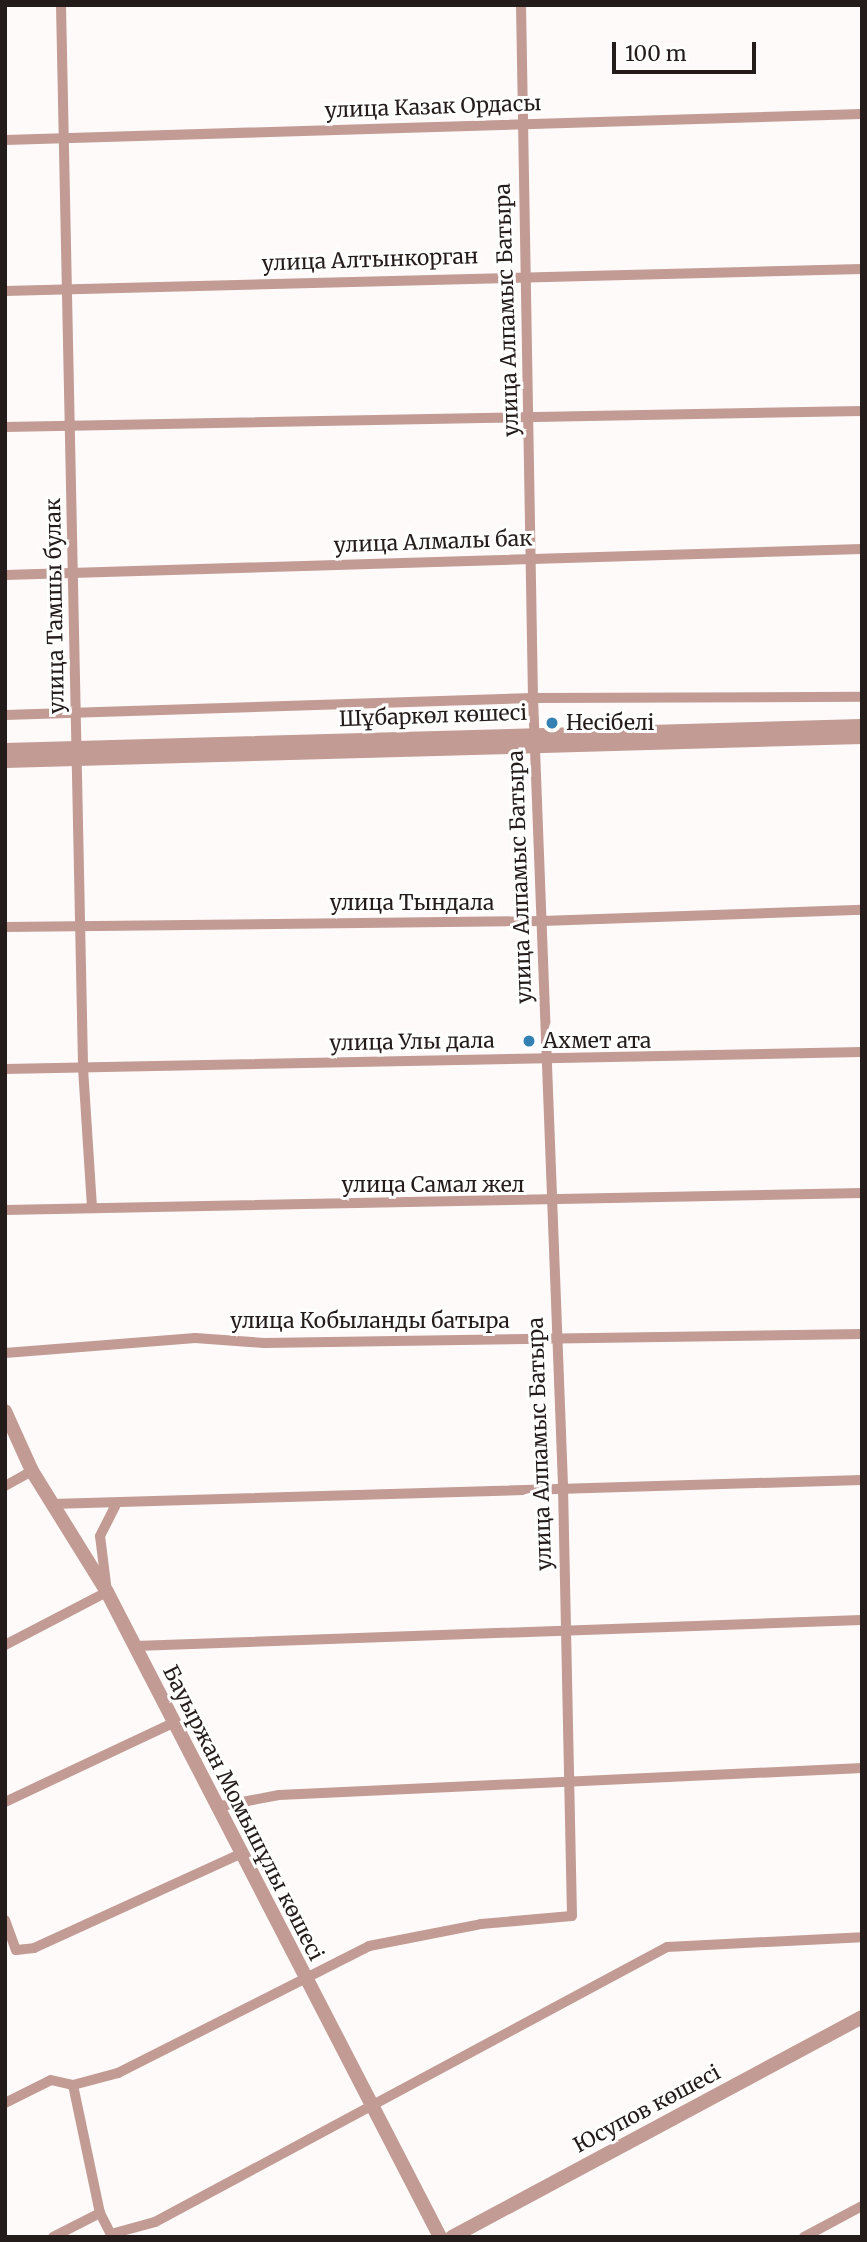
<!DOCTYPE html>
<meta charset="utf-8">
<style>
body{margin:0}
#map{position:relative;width:867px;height:2242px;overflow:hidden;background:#fefaf9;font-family:Merriweather,serif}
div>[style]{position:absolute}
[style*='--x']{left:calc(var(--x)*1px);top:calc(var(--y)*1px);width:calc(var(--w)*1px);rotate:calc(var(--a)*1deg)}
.minor>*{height:10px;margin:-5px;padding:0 5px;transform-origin:5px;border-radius:5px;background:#c29b94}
.tertiary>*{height:14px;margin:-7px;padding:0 7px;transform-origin:7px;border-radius:7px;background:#c29b94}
.dots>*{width:19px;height:19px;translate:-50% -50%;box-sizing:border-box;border:4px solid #fff;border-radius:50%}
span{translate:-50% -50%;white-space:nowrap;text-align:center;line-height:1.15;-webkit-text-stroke:6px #fff;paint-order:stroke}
.street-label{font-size:21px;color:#231c1a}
.poi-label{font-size:21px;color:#231c1a}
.left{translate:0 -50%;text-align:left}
.frame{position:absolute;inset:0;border:7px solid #231c1a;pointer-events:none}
.scale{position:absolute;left:612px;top:42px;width:144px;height:32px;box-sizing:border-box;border:4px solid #231c1a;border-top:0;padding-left:9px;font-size:21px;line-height:24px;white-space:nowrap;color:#231c1a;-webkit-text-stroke:5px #fff;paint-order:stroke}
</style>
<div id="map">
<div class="minor">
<div style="--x:61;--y:5;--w:1063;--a:88.81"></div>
<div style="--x:83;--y:1068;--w:138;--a:86.3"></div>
<div style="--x:5;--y:140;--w:857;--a:-1.74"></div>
<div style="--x:5;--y:291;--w:857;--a:-1.47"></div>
<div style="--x:5;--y:427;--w:857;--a:-1.07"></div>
<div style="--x:5;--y:575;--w:857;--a:-1.74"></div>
<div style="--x:5;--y:715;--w:528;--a:-1.84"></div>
<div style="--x:533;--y:698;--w:329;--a:-0.2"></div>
<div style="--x:5;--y:927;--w:537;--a:-0.64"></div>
<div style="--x:542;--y:921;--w:320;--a:-2"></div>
<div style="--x:5;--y:1069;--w:857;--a:-1.14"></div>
<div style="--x:5;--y:1210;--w:857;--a:-1.14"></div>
<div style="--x:5;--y:1353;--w:191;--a:-4.5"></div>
<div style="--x:195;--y:1338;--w:69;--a:4.1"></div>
<div style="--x:264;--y:1343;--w:598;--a:-0.86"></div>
<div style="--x:5;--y:1486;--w:31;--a:-29"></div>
<div style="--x:52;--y:1504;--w:810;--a:-1.7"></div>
<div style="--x:5;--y:1645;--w:115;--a:-27.5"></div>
<div style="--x:107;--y:1592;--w:56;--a:-97.1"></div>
<div style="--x:100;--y:1536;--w:33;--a:-63"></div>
<div style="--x:135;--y:1646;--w:727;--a:-2.05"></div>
<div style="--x:5;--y:1802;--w:188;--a:-25.2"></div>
<div style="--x:216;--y:1807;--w:64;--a:-10.8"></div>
<div style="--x:279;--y:1795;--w:584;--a:-2.65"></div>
<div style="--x:5;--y:1920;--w:32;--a:70"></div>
<div style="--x:16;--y:1950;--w:18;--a:-6"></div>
<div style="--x:34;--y:1948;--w:229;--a:-24.5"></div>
<div style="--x:73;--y:2085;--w:47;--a:-14.9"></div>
<div style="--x:118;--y:2073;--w:281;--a:-26.8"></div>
<div style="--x:369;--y:1946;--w:114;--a:-11.1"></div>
<div style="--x:481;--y:1924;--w:91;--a:-5"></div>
<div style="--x:572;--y:1916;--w:431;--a:-91.2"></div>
<div style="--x:563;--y:1485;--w:788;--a:-92.18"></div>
<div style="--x:533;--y:698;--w:693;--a:-90.99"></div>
<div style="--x:5;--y:2103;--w:51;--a:-26.6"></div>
<div style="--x:51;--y:2080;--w:23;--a:13"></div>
<div style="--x:73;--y:2085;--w:131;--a:78.1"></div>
<div style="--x:100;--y:2213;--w:27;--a:63"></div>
<div style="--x:111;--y:2234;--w:46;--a:-15.3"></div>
<div style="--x:155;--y:2222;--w:581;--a:-28.24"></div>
<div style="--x:667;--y:1947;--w:195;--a:-2.9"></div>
<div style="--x:53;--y:2237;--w:53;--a:-27.1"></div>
<div style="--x:804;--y:2237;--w:66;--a:-28.1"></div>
</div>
<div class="tertiary">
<div style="--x:5;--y:750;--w:857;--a:-1.6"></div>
<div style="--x:5;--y:761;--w:857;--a:-1.6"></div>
<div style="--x:5;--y:1411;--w:66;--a:65.8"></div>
<div style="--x:32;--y:1471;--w:142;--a:58.2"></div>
<div style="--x:107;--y:1592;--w:726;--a:62.69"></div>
<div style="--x:452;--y:2237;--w:465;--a:-28.2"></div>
</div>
<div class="dots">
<div style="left:552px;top:723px;background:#3481b4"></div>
<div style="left:529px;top:1041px;background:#3481b4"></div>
</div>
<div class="street-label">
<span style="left:433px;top:107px;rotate:-2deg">улица Казак Ордасы</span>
<span style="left:370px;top:260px;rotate:-2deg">улица Алтынкорган</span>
<span style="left:507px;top:310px;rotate:-92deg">улица Алпамыс Батыра</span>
<span style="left:433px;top:542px;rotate:-2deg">улица Алмалы бак</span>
<span style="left:55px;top:606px;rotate:-91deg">улица Тамшы булак</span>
<span style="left:433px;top:716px;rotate:-2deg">Шұбаркөл көшесі</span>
<span style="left:520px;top:877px;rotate:-92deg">улица Алпамыс Батыра</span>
<span style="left:412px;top:903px">улица Тындала</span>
<span style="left:412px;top:1042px;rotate:-1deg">улица Улы дала</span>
<span style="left:433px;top:1185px">улица Самал жел</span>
<span style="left:370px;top:1321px">улица Кобыланды батыра</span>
<span style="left:540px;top:1444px;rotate:-92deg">улица Алпамыс Батыра</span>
<span style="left:243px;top:1813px;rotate:63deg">Бауыржан Момышұлы көшесі</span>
<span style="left:647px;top:2109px;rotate:-28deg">Юсупов көшесі</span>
</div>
<div class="poi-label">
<span class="left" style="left:566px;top:723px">Несібелі</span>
<span class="left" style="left:543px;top:1041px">Ахмет ата</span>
</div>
<div class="frame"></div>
<div class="scale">100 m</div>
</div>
